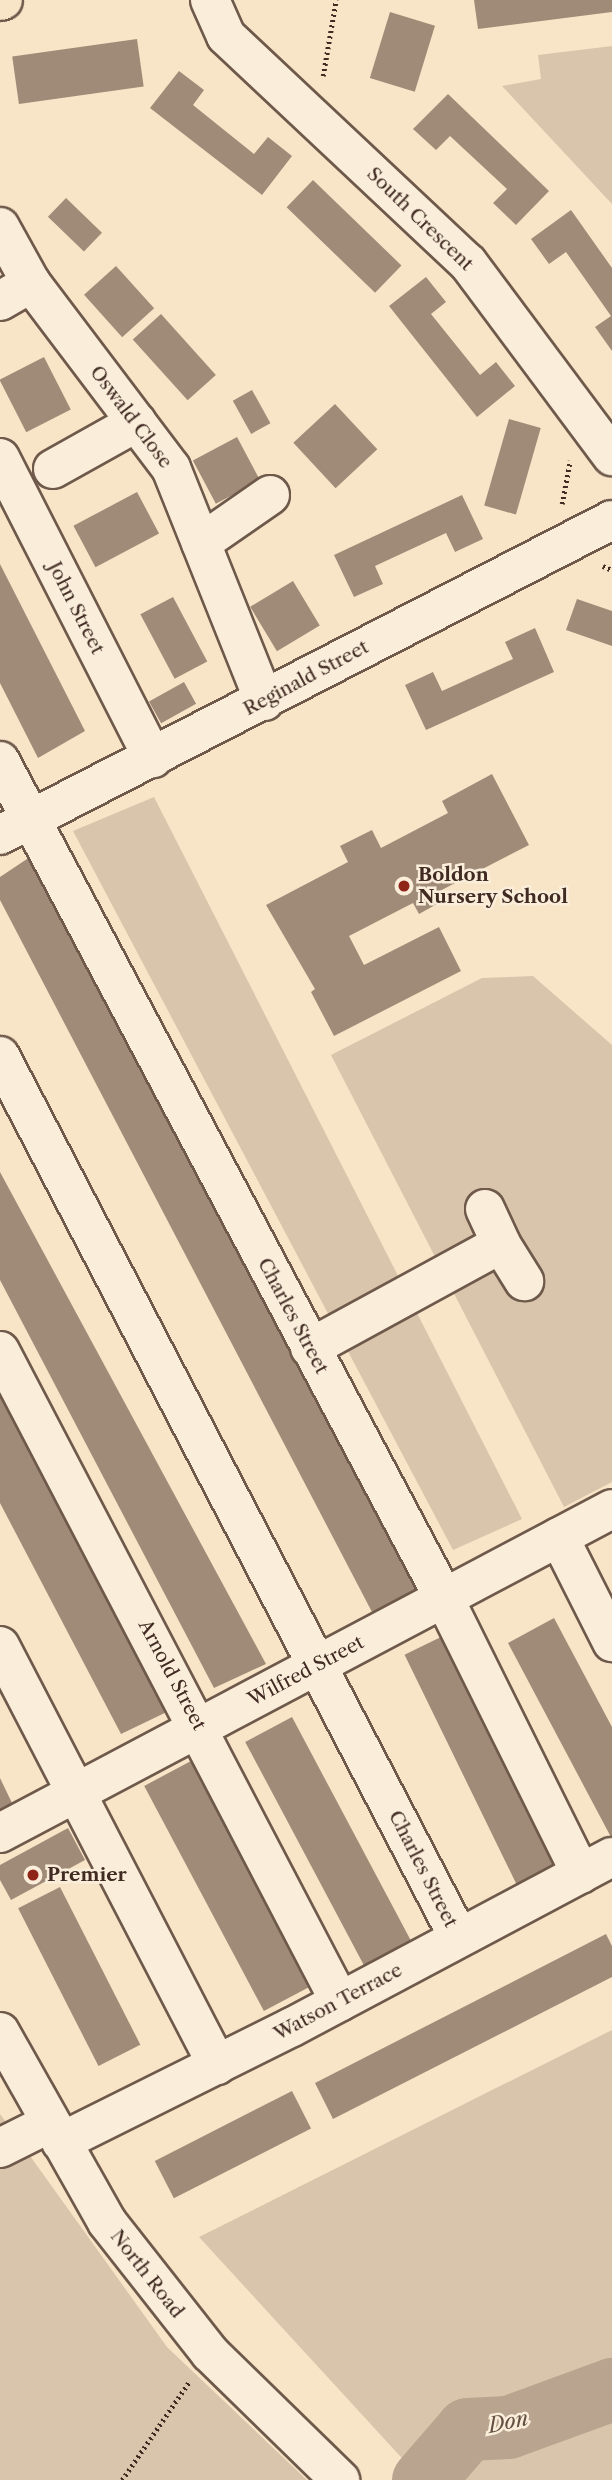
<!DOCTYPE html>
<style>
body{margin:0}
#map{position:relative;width:612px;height:2480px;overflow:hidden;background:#f8e5c7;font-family:"Libre Caslon Text",serif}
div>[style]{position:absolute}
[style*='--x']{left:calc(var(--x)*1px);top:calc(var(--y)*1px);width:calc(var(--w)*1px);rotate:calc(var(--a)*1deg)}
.green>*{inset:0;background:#d9c5ab}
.river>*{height:63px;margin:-31.5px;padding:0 31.5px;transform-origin:31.5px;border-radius:31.5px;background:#b9a58f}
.building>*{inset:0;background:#a08b78;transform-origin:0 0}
.path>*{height:4.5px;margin-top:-2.25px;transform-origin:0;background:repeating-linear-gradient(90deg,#402a22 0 2px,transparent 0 5.5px)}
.roads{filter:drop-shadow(2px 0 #6e594b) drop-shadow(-2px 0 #6e594b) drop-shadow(0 2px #6e594b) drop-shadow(0 -2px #6e594b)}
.minor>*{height:38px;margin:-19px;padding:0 19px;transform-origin:19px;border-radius:19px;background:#faeedb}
.major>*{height:38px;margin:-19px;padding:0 19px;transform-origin:19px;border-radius:19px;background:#f8e5c7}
.dots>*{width:19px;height:19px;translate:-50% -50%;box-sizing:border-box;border:4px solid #faeedb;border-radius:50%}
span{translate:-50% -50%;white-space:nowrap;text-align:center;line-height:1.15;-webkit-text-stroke:5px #faeedb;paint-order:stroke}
.street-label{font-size:19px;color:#402a22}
.poi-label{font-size:19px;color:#402a22;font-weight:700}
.left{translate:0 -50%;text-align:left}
.water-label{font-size:21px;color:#644f43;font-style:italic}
</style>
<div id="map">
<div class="green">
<div style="clip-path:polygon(612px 46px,612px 204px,502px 86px,541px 79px,538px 55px)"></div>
<div style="clip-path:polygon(154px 797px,522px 1519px,453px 1550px,73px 831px)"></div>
<div style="clip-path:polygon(533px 976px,612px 1045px,612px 1482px,564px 1507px,331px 1055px,482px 978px)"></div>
<div style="clip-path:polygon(612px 2030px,612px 2480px,422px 2480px,199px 2237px)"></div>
<div style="clip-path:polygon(0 2114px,167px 2347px,307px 2480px,0 2480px)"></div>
</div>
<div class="river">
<div style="--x:423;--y:2480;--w:67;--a:-49.2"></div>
<div style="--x:467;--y:2429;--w:41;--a:-2.8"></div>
<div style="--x:508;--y:2427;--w:111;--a:-20.1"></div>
</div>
<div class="building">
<div style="clip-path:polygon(474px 0,612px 0,612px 12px,478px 29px)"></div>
<div style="left:390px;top:12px;width:47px;height:69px;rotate:17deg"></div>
<div style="left:137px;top:39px;width:48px;height:126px;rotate:82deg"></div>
<div style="clip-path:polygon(179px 71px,204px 90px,193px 105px,254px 154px,268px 137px,292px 156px,262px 195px,150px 108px)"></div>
<div style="clip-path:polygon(448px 94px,549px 191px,516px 225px,493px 203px,507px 189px,450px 136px,436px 150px,413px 129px)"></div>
<div style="left:313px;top:180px;width:123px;height:38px;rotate:44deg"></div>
<div style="left:66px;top:198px;width:50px;height:26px;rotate:44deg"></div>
<div style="clip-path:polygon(571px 210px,612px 268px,612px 351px,595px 327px,611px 316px,566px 252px,549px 264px,531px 239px)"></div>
<div style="left:116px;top:266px;width:57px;height:43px;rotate:48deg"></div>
<div style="clip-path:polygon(426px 277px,446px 302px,431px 314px,480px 375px,496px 362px,515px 386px,477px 417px,389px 306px)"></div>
<div style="left:161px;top:314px;width:82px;height:38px;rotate:48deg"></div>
<div style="left:44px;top:357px;width:59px;height:50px;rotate:63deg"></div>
<div style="left:252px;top:390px;width:38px;height:22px;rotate:61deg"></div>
<div style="left:335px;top:404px;width:62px;height:57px;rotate:47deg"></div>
<div style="left:509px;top:419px;width:33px;height:90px;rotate:16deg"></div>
<div style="left:237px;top:437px;width:49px;height:50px;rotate:62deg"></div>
<div style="left:137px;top:492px;width:47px;height:72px;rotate:62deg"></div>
<div style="clip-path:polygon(462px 495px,483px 539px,455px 552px,446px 533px,375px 566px,383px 584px,354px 597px,334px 555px)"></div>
<div style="clip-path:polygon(0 564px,85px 731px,38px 758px,0 683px)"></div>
<div style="left:293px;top:581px;width:52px;height:50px;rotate:59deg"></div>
<div style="left:173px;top:597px;width:73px;height:37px;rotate:62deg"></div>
<div style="clip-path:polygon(577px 599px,612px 611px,612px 646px,566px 630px)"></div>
<div style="clip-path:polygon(535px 628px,554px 672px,426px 730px,405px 685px,433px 672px,442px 691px,513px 659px,505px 642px)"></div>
<div style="left:184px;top:682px;width:25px;height:40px;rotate:61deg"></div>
<div style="clip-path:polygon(492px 774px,529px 845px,432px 895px,437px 904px,419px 914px,413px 903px,349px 936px,364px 965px,439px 927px,461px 971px,334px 1036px,311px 992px,315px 989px,266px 905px,348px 862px,340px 846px,372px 830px,381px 848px,448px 813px,442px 801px)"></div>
<div style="clip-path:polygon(30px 857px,424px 1587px,372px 1612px,0 900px,0 877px)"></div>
<div style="clip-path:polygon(0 1172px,266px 1664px,214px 1688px,0 1280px)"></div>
<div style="clip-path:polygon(0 1390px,173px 1709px,121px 1734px,0 1503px)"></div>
<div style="clip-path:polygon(554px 1618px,612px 1727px,612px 1839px,508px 1643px)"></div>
<div style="left:445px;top:1635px;width:255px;height:45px;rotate:64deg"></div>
<div style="left:292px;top:1717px;width:256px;height:53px;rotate:62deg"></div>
<div style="left:191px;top:1761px;width:255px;height:53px;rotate:62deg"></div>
<div style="clip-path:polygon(0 1778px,12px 1803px,0 1810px)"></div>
<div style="clip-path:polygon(68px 1828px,85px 1860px,11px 1900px,0 1880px,0 1865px)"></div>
<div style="left:60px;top:1887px;width:177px;height:47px;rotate:63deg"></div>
<div style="clip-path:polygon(606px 1934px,612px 1946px,612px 1977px,333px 2119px,315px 2083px)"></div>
<div style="left:292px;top:2091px;width:42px;height:154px;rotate:63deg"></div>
</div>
<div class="path">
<div style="--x:323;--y:76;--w:77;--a:-80.3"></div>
<div style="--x:562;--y:504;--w:44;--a:-79.5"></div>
<div style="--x:603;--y:566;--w:10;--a:24"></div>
<div style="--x:122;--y:2480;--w:119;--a:-55.6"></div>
</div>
<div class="roads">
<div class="minor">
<div style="--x:210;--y:0;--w:39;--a:66"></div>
<div style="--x:226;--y:36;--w:332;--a:43.2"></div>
<div style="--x:468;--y:263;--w:241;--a:53.3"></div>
<div style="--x:0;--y:227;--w:64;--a:61"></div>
<div style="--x:31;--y:283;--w:232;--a:52.9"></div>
<div style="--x:171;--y:468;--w:251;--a:68.2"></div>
<div style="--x:0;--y:301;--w:36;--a:-30"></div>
<div style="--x:0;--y:458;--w:337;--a:63"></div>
<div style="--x:53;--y:469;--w:96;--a:-29.2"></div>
<div style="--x:201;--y:543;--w:84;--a:-34.8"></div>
<div style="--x:0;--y:761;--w:947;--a:62.06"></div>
<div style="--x:444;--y:1598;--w:308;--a:63.6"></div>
<div style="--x:0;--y:835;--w:688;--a:-27.24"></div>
<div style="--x:0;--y:1056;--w:994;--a:62.51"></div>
<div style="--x:485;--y:1209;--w:38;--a:65"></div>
<div style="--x:310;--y:1348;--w:217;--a:-28.6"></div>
<div style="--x:501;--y:1244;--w:44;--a:58.1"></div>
<div style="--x:0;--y:1351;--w:734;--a:62.42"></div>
<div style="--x:559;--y:1537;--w:118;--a:63.2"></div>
<div style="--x:0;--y:1646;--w:472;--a:62.6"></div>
<div style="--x:0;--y:1833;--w:692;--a:-27.9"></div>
<div style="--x:0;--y:2032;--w:218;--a:60.6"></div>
<div style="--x:107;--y:2222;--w:167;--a:51.8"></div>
<div style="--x:210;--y:2353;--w:182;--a:44.3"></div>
<div style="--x:61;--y:2142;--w:258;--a:-26.5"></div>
<div style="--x:292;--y:2027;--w:362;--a:-28"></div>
<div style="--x:0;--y:2148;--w:56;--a:-26.6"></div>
</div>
<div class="major">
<div style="--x:0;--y:1;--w:3;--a:-18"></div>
</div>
</div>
<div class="dots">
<div style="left:404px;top:886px;background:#8f2418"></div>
<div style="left:33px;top:1875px;background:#8f2418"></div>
</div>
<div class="street-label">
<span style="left:420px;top:219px;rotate:44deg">South Crescent</span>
<span style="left:131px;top:417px;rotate:53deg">Oswald Close</span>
<span style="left:76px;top:608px;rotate:63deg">John Street</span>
<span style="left:306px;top:678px;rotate:-28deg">Reginald Street</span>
<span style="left:293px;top:1316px;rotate:62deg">Charles Street</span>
<span style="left:306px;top:1671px;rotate:-28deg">Wilfred Street</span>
<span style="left:172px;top:1675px;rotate:62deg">Arnold Street</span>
<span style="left:423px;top:1869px;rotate:63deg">Charles Street</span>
<span style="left:338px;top:2002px;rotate:-28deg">Watson Terrace</span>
<span style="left:147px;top:2274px;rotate:52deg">North Road</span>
</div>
<div class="poi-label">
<span class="left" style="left:418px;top:886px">Boldon<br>Nursery School</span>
<span class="left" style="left:47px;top:1875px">Premier</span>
</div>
<div class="water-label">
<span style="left:508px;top:2422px;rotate:-12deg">Don</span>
</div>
</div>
